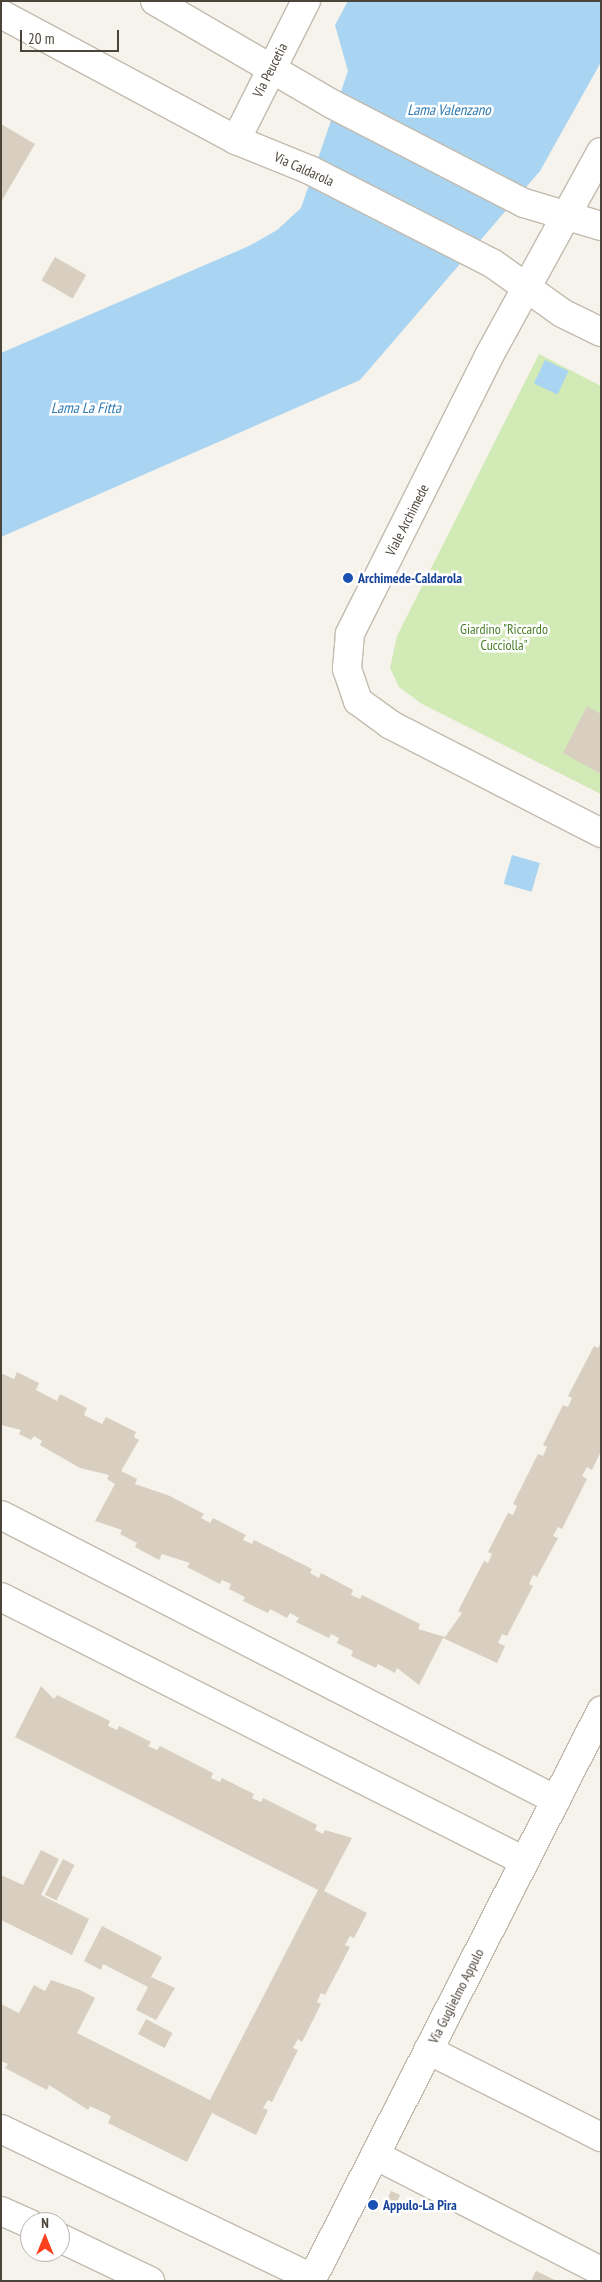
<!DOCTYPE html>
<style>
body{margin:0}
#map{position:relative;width:602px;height:2282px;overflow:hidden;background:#f6f3ec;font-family:"PT Sans Narrow",sans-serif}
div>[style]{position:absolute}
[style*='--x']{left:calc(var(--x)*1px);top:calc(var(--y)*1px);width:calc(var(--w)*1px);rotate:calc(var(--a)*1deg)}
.green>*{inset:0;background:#d2eab5}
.water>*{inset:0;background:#a9d4f2;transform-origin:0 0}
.building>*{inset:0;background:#d8cfc1;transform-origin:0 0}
.roads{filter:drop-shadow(1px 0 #c2bbae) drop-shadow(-1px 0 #c2bbae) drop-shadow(0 1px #c2bbae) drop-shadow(0 -1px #c2bbae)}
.minor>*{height:28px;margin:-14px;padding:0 14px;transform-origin:14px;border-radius:14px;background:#fff}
.dots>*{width:14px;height:14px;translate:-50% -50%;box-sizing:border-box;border:2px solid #fff;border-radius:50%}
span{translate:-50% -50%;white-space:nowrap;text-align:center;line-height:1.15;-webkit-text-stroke:5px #fff;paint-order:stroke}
.street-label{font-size:14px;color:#4b4439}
.transit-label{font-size:14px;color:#164399;font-weight:700}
.left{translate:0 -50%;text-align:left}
.park-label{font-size:14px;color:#4a7f2a}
.water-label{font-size:15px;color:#2e7ab2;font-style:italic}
.frame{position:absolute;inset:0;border:2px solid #4b4439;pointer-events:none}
.north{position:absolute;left:20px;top:2212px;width:50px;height:50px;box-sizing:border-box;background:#fff;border:1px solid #b7b4b0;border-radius:50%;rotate:0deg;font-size:14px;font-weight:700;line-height:20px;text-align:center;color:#4b4439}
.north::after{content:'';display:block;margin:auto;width:18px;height:22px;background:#fc3f1d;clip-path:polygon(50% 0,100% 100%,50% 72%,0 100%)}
.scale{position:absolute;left:20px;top:30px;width:99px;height:22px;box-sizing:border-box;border:2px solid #4b4439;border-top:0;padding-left:6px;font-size:15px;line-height:18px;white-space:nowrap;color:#4b4439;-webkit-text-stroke:4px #fff;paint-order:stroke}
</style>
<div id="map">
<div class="green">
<div style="clip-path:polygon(539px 354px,601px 386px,601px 794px,422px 704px,399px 687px,390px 668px,397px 636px)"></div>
</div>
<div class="water">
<div style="clip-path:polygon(348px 1px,601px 1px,601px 62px,540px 171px,360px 380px,1px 537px,1px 353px,249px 246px,277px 230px,301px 208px,348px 71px,335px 25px)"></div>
<div style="left:545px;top:360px;width:26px;height:26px;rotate:25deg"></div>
<div style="left:512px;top:855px;width:29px;height:30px;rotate:16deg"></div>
</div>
<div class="building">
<div style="clip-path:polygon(1px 124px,35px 144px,1px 202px)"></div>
<div style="left:55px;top:257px;width:36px;height:27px;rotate:30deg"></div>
<div style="clip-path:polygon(587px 706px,601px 714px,601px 774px,563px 753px)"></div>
<div style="clip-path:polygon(601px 1342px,601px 1451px,592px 1470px,587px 1467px,582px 1476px,587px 1479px,562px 1529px,558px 1527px,553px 1536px,558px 1538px,537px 1577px,533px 1575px,529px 1584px,533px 1586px,507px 1636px,502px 1634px,498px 1643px,505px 1646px,497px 1663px,443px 1638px,419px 1685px,397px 1668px,395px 1673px,378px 1664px,376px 1668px,351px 1656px,353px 1651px,337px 1643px,339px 1638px,331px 1634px,329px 1638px,296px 1622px,299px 1618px,290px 1613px,287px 1618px,270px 1609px,268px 1613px,243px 1601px,245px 1597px,229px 1589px,231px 1584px,222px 1580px,220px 1584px,187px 1567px,190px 1563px,162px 1554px,159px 1560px,135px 1547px,137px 1543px,120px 1534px,122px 1530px,95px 1521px,115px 1484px,107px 1479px,109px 1475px,80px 1468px,40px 1445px,42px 1441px,34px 1436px,31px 1440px,19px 1434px,21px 1430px,1px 1425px,1px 1373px,14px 1379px,17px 1372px,39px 1383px,36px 1390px,57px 1401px,60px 1394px,87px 1408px,84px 1415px,102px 1424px,106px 1417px,136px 1432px,134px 1437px,139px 1440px,121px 1471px,137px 1479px,135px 1484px,170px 1496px,204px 1514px,201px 1518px,210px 1523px,213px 1518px,246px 1535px,243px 1540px,252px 1544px,254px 1540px,312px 1569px,310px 1573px,319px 1578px,321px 1573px,353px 1590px,351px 1595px,360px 1599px,362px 1595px,420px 1624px,418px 1629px,445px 1637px,462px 1613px,458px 1611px,484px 1561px,488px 1563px,492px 1554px,488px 1552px,508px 1513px,513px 1515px,517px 1506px,513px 1504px,538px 1454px,543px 1456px,547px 1447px,543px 1445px,563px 1405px,568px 1407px,572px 1398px,568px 1396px,594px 1346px,598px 1348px)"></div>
<div style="clip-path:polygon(41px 1686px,54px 1699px,57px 1695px,77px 1705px,110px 1721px,108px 1726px,117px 1730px,119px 1726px,151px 1742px,148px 1746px,157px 1750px,160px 1746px,213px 1773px,211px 1778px,220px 1782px,222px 1778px,254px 1794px,252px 1798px,261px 1802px,263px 1798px,317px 1825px,315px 1830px,323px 1834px,325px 1830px,352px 1838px,324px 1891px,367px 1913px,354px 1938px,350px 1936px,345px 1945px,350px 1947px,325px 1995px,321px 1993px,317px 2002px,321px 2004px,302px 2042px,298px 2039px,293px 2048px,298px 2050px,272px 2102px,268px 2100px,263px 2108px,268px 2110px,256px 2135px,212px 2113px,187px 2162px,108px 2123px,111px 2116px,90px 2106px,88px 2110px,49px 2085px,47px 2090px,5px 2068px,8px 2064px,1px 2061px,1px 2004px,19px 2013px,34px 1985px,45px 1991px,51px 1980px,80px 1990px,95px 1998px,77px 2033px,210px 2100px,318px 1890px,15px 1737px)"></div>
<div style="clip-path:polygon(41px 1850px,59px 1859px,41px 1895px,89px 1919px,72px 1955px,1px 1920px,1px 1875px,23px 1885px)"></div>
<div style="left:63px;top:1859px;width:13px;height:40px;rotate:27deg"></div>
<div style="clip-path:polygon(102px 1926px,162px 1957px,151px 1977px,175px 1988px,156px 2020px,136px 2010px,148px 1987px,103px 1964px,101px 1970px,84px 1961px)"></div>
<div style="left:146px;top:2019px;width:30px;height:17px;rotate:28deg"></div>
<div style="left:391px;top:2191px;width:10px;height:21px;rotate:24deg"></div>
<div style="clip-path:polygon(536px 2271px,557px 2281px,531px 2281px)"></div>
</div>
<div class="roads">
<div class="minor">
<div style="--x:155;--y:1;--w:205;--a:30.2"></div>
<div style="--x:332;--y:104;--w:216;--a:27.3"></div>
<div style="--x:524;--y:203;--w:80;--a:16.6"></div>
<div style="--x:1;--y:14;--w:267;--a:28.2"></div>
<div style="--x:236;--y:140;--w:80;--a:22.1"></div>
<div style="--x:310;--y:170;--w:204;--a:27.1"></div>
<div style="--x:492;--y:263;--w:86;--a:35.5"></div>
<div style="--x:562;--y:313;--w:43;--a:26"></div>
<div style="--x:236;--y:140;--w:156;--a:-63.3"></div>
<div style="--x:601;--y:152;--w:233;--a:118.8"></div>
<div style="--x:489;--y:356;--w:311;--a:116.6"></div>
<div style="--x:350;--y:634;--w:35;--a:95"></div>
<div style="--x:347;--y:669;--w:34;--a:71"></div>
<div style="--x:358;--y:701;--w:41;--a:36"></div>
<div style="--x:391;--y:725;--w:236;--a:27.2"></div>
<div style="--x:1;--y:1515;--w:624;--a:27.18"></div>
<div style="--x:1;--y:1597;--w:586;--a:26.78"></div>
<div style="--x:428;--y:2050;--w:194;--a:26.7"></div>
<div style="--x:1;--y:2129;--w:345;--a:25.6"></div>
<div style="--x:375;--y:2155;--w:254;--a:27.2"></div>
<div style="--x:1;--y:2211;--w:32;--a:24"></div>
<div style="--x:60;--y:2238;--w:100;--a:25.5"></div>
<div style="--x:311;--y:2281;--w:640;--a:-63.03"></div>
</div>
</div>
<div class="dots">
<div style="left:348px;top:578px;background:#1a4fb4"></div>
<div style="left:373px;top:2205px;background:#1a4fb4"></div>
</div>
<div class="street-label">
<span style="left:270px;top:70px;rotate:-63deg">Via Peucetia</span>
<span style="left:304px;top:169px;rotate:24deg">Via Caldarola</span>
<span style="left:407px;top:520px;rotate:-63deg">Viale Archimede</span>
<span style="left:456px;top:1996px;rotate:-63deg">Via Guglielmo Appulo</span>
</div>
<div class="transit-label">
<span class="left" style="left:358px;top:578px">Archimede-Caldarola</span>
<span class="left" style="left:383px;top:2205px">Appulo-La Pira</span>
</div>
<div class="park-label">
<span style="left:504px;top:637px">Giardino "Riccardo<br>Cucciolla"</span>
</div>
<div class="water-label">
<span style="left:449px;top:110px">Lama Valenzano</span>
<span style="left:86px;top:408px">Lama La Fitta</span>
</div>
<div class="frame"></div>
<div class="north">N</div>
<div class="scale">20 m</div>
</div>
